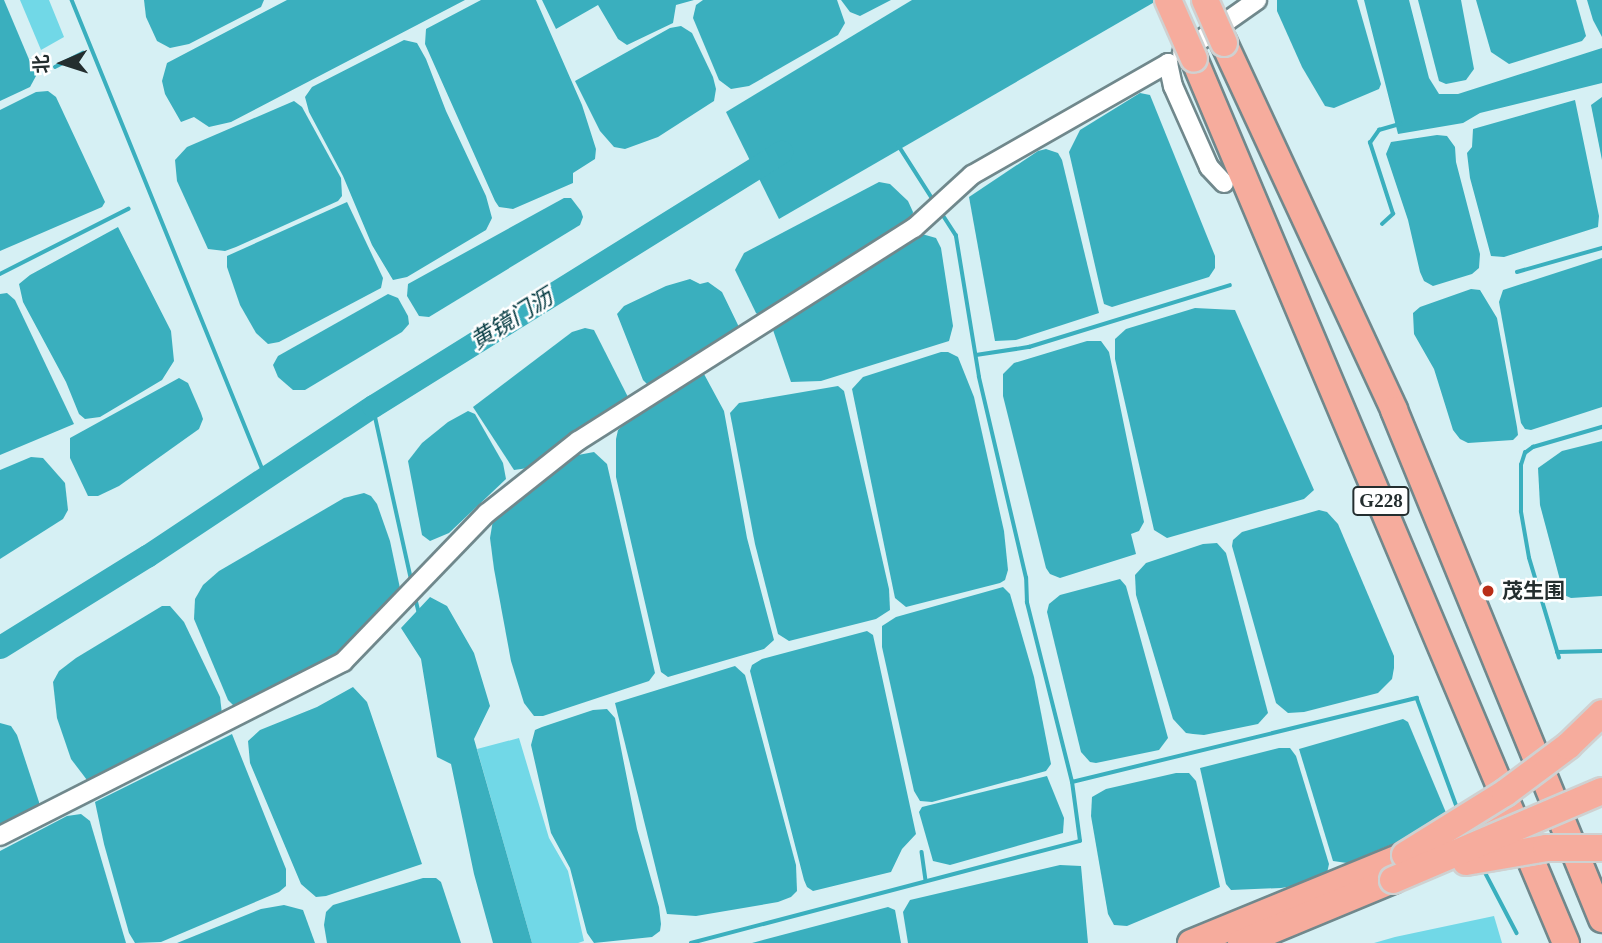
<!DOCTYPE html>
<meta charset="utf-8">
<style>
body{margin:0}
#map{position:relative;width:1602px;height:943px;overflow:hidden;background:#d6f0f4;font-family:"Times New Roman","Noto Sans SC",serif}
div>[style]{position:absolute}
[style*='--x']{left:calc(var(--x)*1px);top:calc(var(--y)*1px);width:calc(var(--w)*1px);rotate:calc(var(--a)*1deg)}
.green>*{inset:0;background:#71d8e7}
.water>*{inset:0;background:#3aafbe}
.stream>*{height:3.5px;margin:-1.75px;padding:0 1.75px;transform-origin:1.75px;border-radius:1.75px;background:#3aafbe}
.river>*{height:23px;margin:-11.5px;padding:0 11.5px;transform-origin:11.5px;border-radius:11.5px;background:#3aafbe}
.roads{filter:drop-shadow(2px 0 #70888c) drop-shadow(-2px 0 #70888c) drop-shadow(0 2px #70888c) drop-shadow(0 -2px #70888c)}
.minor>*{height:18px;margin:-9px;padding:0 9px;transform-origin:9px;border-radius:9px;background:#fff}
.highway>*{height:26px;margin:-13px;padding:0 13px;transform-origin:13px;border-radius:13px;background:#f6ac9d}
.bridges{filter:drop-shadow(2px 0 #cfd1d1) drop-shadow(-2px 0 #cfd1d1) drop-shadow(0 2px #cfd1d1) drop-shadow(0 -2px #cfd1d1)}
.highway-bridge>*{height:26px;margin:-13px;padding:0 13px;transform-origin:13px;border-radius:13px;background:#f6ac9d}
.dots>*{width:19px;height:19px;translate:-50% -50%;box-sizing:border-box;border:4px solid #fff;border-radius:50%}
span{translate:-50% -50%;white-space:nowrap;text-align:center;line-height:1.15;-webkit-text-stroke:5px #fff;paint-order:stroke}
.shield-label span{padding:2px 5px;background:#fff;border:2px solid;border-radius:5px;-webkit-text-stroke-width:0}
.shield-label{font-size:19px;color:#242e2f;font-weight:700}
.poi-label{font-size:21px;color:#242e2f;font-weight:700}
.left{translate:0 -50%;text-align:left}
.water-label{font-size:23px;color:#053b42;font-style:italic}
.north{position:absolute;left:28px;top:28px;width:70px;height:70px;-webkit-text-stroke:5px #fff;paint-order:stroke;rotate:267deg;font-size:19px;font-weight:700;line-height:28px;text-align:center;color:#242e2f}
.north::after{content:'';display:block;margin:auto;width:24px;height:32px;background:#242e2f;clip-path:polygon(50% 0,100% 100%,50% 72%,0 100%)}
</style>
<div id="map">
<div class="green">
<div style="clip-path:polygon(20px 0,49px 0,64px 37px,41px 50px)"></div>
<div style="clip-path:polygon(519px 738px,549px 838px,568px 871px,584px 941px,578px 943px,532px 943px,477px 749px)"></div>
<div style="clip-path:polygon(1494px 916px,1502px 943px,1374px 943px,1395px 937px)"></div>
</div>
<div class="water">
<div style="clip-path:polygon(0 0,4px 0,36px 76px,30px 87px,0 101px)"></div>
<div style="clip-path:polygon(144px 0,264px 0,261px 7px,189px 44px,170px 48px,157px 41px,146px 17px)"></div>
<div style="clip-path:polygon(287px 0,465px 0,231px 122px,209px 127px,194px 117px,181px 122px,165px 94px,162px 81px,167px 63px)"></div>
<div style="clip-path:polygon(481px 0,536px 0,582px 105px,596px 149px,595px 159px,573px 173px,573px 183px,513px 209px,499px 207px,495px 201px,425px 44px,426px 29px)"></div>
<div style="clip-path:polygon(542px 0,694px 0,676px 5px,673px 23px,627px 45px,618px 39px,598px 5px,556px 29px)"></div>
<div style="clip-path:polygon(703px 0,837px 0,845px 23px,838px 35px,749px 86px,731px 89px,719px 80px,693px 18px,696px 5px)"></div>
<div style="clip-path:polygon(841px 0,891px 0,860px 16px,850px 12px)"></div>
<div style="clip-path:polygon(912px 0,1158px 0,779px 219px,726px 112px)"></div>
<div style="clip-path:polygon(1277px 0,1357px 0,1381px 84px,1379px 89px,1334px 108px,1325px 106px,1302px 67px,1277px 11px)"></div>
<div style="clip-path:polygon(1364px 0,1409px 0,1429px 78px,1439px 94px,1458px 94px,1602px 48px,1602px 83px,1480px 113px,1463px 123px,1398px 134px)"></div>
<div style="clip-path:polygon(1418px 0,1461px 0,1474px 69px,1466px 80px,1446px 84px,1439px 81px)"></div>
<div style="clip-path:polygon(1476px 0,1576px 0,1586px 36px,1582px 41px,1509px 64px,1491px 52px)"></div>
<div style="clip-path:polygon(1587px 0,1602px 0,1602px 37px,1593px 20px)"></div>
<div style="clip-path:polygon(681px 26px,692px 33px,713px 77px,716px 89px,714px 101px,658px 137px,625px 149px,614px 147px,600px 131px,575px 81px,670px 28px)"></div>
<div style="clip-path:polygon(404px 40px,417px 43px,426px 59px,446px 111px,486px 196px,492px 218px,486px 230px,407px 277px,393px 280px,372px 245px,343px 176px,309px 112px,305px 97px,312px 87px)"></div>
<div style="clip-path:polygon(48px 91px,56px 97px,105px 202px,102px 207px,0 251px,0 110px,36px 92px)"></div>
<div style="clip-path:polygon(1140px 93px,1150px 95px,1215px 256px,1215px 268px,1209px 277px,1112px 307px,1104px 304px,1102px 296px,1069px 152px,1080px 130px)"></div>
<div style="clip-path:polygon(1602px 97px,1602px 160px,1591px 105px)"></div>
<div style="clip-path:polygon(1575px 100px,1599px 216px,1598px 227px,1504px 257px,1491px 256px,1470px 178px,1467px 153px,1472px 147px,1473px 129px)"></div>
<div style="clip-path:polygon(294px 101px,302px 107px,341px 178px,342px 196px,338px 201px,236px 247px,225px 251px,208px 249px,177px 181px,175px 160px,187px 147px)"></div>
<div style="clip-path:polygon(1437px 135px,1447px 136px,1455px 147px,1456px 162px,1480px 254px,1479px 268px,1472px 274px,1433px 286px,1424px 281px,1420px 272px,1408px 220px,1386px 154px,1391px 142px)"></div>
<div style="clip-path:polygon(1046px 149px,1058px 153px,1062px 160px,1099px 313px,1016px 340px,995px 341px,969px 197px,1038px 151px)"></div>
<div style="clip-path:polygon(879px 182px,890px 184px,908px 201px,913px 212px,911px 221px,760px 316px,756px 313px,735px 270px,744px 253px)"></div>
<div style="clip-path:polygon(564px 198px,571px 198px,581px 211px,583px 217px,580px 225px,429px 317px,419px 316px,407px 296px,408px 284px)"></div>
<div style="clip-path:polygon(347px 202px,383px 278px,381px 288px,279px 342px,268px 344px,256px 333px,240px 305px,227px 267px,227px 256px)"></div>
<div style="clip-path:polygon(118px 227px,171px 331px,174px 361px,162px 380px,100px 417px,85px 419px,79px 414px,66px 382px,23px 302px,19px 284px,30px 275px)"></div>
<div style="clip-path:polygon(922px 234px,936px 238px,941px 248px,953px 326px,949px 341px,821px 381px,791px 382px,773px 330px,911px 237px)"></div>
<div style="clip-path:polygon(1602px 258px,1602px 407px,1531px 430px,1525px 429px,1521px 423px,1502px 319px,1499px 302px,1503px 290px)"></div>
<div style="clip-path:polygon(690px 279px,700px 284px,708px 282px,722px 292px,738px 325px,738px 332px,651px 385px,647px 384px,643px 380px,617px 314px,624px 306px,666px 286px)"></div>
<div style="clip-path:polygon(1471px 289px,1480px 290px,1497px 318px,1517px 427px,1518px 435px,1513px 440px,1468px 443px,1460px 439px,1453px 430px,1434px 369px,1414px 334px,1413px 313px,1420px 307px)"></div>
<div style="clip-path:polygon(7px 293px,15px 300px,74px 424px,0 455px,0 294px)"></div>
<div style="clip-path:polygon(388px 294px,398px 298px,408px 316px,409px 324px,402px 332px,305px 390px,293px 390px,278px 377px,273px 365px,278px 356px)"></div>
<div style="clip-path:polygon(1195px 308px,1235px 310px,1314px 490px,1304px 499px,1167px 538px,1154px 530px,1115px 359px,1115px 339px,1126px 329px)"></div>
<div style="clip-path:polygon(585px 328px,594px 330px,629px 399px,616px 413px,528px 468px,514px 470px,473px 407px,572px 332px)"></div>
<div style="clip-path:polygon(1087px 341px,1101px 341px,1109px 352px,1144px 522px,1139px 531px,1131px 534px,1136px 554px,1060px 578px,1050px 574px,1046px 568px,1003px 396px,1003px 374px,1014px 363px)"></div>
<div style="clip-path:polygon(941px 352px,948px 352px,958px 357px,974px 397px,1004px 531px,1008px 570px,1005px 580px,1000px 583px,906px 607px,895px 598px,852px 389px,863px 377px)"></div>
<div style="clip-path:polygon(704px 374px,724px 411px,747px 538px,774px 640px,764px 649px,668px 677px,661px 672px,616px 477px,616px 439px,618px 430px,627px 422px)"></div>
<div style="clip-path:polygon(179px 378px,188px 383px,201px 413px,203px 419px,199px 429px,119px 486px,98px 496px,88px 496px,70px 458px,70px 438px)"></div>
<div style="clip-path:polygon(838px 386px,844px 391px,889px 589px,890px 610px,876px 619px,789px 641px,778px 634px,755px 544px,730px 413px,739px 403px)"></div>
<div style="clip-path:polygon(468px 411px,475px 414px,503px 463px,506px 479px,449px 533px,430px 541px,422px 535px,408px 461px,422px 443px,448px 422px)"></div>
<div style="clip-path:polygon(1602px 441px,1602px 596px,1571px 598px,1564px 595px,1540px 505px,1538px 468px,1562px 451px)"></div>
<div style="clip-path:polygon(594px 452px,607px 464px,655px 673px,649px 681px,543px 716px,534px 716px,524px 703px,511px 661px,494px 569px,490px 538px,493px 520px,515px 496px,578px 455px)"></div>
<div style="clip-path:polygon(31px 457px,43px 458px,65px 483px,68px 510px,63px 519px,0 559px,0 470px)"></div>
<div style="clip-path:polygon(364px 493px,371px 496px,377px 504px,390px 541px,401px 593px,350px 652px,240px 709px,235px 707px,228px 700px,194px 619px,195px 599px,203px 585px,219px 571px,344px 498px)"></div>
<div style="clip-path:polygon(1319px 510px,1327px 512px,1338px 524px,1394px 656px,1394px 668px,1392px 679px,1378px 693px,1304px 712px,1288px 713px,1276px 703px,1232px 546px,1233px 540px,1242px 532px)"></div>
<div style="clip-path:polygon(1217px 543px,1226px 553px,1268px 713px,1258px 724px,1204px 735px,1193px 734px,1186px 733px,1173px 719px,1136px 595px,1135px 575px,1146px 563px,1203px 544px)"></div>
<div style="clip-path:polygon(1120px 579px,1126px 586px,1168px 738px,1159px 750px,1096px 763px,1090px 762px,1081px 752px,1047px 612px,1049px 604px,1060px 595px)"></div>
<div style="clip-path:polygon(1003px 587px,1010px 594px,1034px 677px,1051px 764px,1046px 771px,932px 802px,920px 801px,914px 791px,882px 647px,882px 626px,896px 617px)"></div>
<div style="clip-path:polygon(430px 597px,447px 606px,474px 653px,490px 706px,474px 739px,532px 943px,493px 943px,474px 874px,451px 764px,437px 757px,421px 659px,401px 628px)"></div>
<div style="clip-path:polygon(162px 606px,170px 606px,184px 622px,220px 697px,222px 714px,93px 782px,87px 780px,71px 759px,57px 718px,53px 682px,59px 671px,76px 658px)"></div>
<div style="clip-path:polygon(867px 631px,873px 635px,916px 834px,902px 849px,891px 872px,813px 891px,807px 887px,804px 880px,750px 671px,752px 665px,762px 659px)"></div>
<div style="clip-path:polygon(735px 666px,745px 675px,796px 865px,797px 891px,791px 897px,778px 902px,696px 916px,667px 914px,615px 703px)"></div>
<div style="clip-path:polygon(353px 687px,367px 702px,422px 864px,326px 896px,316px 897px,301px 884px,250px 763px,248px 741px,260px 730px,317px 707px)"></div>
<div style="clip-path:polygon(607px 709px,615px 718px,637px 829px,659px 907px,661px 924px,660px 931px,652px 937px,594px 943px,587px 933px,570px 868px,551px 833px,531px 745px,535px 730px,542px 727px,593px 710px)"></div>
<div style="clip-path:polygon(1403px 719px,1408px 722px,1447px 815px,1441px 824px,1347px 863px,1333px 861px,1299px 749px)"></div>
<div style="clip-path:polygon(0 723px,11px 726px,17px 735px,39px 802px,39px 809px,0 833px)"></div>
<div style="clip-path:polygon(232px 734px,286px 869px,286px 886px,279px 892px,161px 942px,135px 943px,129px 933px,104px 844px,95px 802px)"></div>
<div style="clip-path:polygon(1279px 748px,1290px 748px,1296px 756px,1329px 864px,1327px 873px,1317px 882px,1281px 888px,1231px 890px,1226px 884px,1200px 768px)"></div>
<div style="clip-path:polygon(1176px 773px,1189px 773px,1196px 781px,1220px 887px,1127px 926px,1114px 925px,1108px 914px,1091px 816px,1092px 797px,1106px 789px)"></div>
<div style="clip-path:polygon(1047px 776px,1064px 818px,1063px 833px,950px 865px,933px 861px,919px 812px,922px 807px)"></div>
<div style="clip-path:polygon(81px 814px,90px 821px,126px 943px,0 943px,0 851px,67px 816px)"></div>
<div style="clip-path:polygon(1060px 865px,1081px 866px,1088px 943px,908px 943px,903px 912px,910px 900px)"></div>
<div style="clip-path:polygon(423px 878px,436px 878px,441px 882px,461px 943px,327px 943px,324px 925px,326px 912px,333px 905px)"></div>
<div style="clip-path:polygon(284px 905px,303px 910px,315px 943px,177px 943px,261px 909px)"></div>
<div style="clip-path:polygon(888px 907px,895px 910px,901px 943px,752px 943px)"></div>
</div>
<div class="stream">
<div style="--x:72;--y:0;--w:513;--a:67.89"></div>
<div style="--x:55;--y:67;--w:31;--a:-27"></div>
<div style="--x:899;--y:146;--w:65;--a:57.5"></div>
<div style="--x:1382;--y:224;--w:15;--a:-42"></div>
<div style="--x:1393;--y:214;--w:75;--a:-107.9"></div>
<div style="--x:1370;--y:143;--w:16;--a:-55"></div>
<div style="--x:1379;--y:130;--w:22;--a:-16"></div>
<div style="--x:1517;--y:272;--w:88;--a:-15.8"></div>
<div style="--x:0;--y:274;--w:144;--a:-26.9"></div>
<div style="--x:976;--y:355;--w:54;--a:-8.6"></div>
<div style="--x:1029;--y:347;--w:210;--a:-17.1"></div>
<div style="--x:373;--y:406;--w:180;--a:77.5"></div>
<div style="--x:415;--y:596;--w:16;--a:76"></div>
<div style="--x:1557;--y:652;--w:45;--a:-1.3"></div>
<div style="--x:1559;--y:658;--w:104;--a:-106.7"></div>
<div style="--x:1529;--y:558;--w:47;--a:-99.9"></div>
<div style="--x:1521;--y:512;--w:47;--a:-90"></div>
<div style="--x:1521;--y:465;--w:13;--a:-72"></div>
<div style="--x:1525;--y:453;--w:10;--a:-37"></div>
<div style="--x:1533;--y:447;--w:72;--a:-16.2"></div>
<div style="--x:1072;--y:782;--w:355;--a:-13.7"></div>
<div style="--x:1417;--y:698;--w:121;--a:69.8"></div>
<div style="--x:922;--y:852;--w:29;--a:82"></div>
<div style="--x:1484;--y:870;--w:71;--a:62.4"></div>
<div style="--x:691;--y:943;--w:402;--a:-14.7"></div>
<div style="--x:1080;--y:841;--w:60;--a:-97.7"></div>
<div style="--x:1072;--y:782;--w:185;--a:-104.1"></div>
<div style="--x:1027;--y:603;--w:25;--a:-92"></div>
<div style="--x:1026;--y:578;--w:206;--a:-103.2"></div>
<div style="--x:979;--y:377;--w:143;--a:-99.3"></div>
<div style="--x:956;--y:236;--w:30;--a:-123"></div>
</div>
<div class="river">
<div style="--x:0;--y:647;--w:173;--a:-31.8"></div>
<div style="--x:147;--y:556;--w:271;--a:-33.6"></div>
<div style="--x:373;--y:406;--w:481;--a:-31.9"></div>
</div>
<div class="roads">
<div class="minor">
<div style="--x:1182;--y:53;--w:92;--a:-35.2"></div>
<div style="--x:0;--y:836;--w:385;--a:-26.9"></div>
<div style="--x:343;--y:662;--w:207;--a:-46"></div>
<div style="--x:487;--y:513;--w:116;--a:-38.4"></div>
<div style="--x:578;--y:441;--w:398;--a:-32.4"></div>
<div style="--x:914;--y:228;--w:79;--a:-42.4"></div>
<div style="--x:972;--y:175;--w:226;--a:-29.7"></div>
<div style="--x:1168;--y:63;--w:24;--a:78"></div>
<div style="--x:1173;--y:86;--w:89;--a:66"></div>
<div style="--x:1209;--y:167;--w:22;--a:47"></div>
</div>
<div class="highway">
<div style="--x:1224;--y:43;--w:404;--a:65.1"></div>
<div style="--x:1394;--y:410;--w:550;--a:67.77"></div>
<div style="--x:1194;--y:59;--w:959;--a:67.18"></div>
<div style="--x:1191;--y:943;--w:337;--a:-22.3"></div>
<div style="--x:1241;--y:943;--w:165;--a:-22.5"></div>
</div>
</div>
<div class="bridges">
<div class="highway-bridge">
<div style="--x:1168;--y:0;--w:64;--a:66.2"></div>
<div style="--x:1205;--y:0;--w:47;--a:66.2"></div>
<div style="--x:1405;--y:855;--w:118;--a:-31.8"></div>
<div style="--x:1505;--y:793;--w:79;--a:-36.7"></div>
<div style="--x:1568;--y:746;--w:47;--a:-44.1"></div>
<div style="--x:1466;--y:862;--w:81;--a:-9.9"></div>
<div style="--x:1546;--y:848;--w:56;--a:0"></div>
<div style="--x:1393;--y:880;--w:227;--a:-23.1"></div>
</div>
</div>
<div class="dots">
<div style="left:1488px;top:591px;background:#b92d17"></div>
</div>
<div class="shield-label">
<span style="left:1381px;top:501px">G228</span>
</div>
<div class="poi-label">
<span class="left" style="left:1502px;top:591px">茂生围</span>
</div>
<div class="water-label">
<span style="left:512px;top:320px;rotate:-32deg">黄镜门沥</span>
</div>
<div class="north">北</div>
</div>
